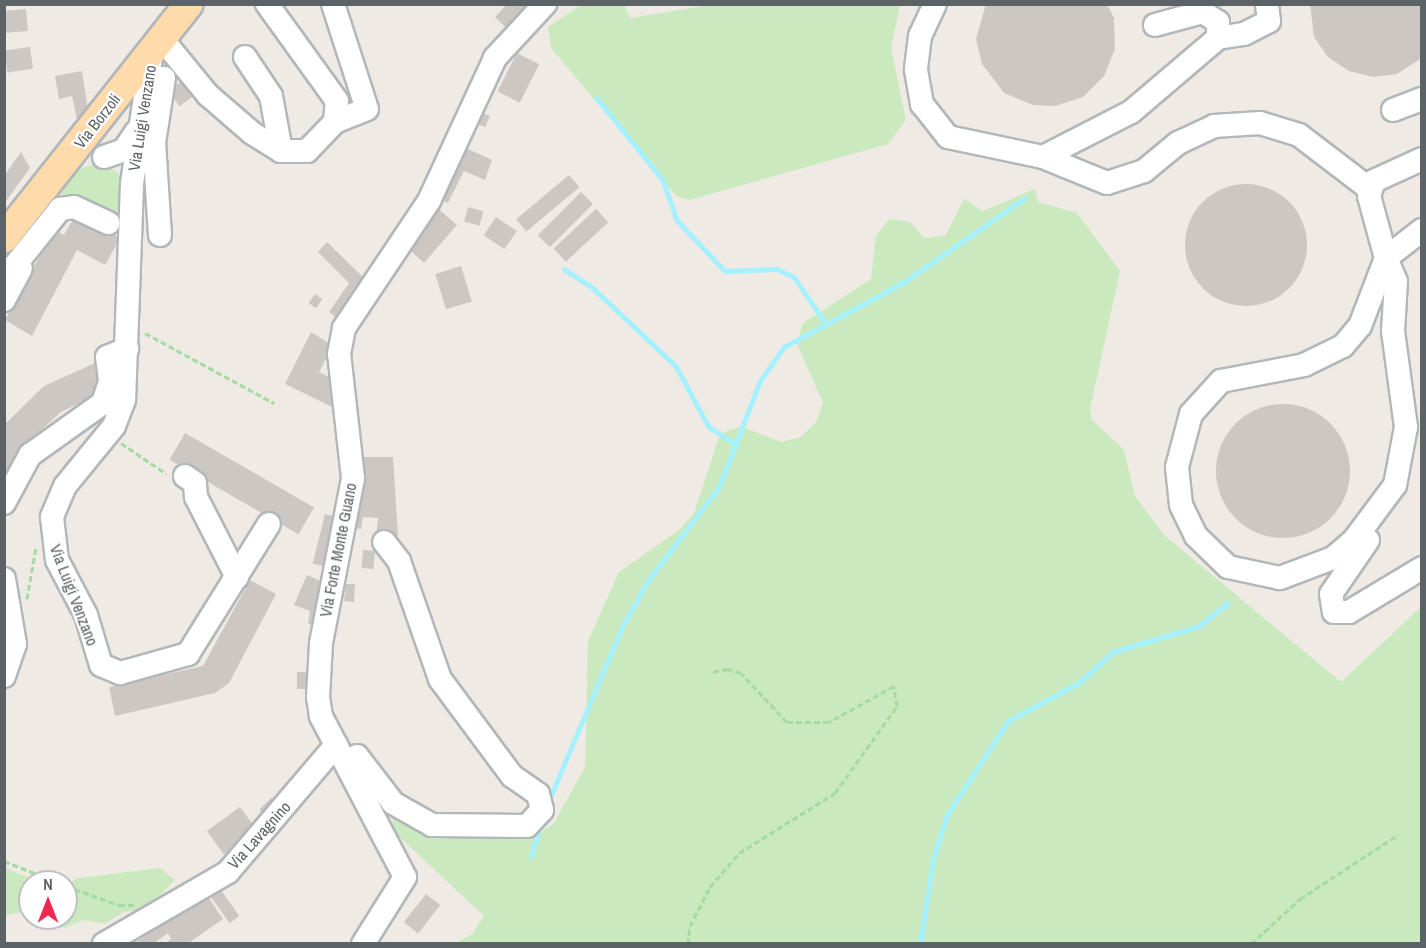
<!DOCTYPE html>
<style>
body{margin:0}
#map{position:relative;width:1426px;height:948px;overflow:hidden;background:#f0eae4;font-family:"Archivo Narrow",sans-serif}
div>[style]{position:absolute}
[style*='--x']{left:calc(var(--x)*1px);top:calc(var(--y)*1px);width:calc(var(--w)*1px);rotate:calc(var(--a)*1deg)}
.green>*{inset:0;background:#cbe9bf}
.stream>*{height:4.5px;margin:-2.25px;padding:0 2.25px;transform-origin:2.25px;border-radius:2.25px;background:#a5f1ff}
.building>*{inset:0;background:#cdc7c3;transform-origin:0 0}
.round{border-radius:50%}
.path>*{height:3px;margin-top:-1.5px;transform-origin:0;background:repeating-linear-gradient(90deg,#a3dba2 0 6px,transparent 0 9px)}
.roads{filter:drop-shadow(2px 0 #b2b7ba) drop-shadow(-2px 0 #b2b7ba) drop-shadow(0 2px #b2b7ba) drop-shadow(0 -2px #b2b7ba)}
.minor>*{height:22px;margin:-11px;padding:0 11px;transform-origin:11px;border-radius:11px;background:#fff}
.major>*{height:28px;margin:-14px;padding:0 14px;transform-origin:14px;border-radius:14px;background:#ffdaaa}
span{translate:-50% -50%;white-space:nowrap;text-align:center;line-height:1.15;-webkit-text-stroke:4.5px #fff;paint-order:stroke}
.street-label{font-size:16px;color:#5c6366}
.frame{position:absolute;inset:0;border:6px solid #5c6366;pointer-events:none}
.north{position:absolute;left:18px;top:870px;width:60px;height:60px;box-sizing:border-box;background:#fff;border:2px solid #bec1c2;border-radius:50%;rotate:0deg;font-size:16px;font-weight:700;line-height:24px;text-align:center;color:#5c6366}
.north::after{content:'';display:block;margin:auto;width:21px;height:27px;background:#f32750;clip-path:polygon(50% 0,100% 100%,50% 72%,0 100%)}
</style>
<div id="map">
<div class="green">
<div style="clip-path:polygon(581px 5px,624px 5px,630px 18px,709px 5px,900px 5px,891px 47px,906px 120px,888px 144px,689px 200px,676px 196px,551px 48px,548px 27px)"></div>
<div style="clip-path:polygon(98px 163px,119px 173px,119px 218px,59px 193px,76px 170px)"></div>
<div style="clip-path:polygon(1035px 189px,1038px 202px,1077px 213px,1120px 271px,1090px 409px,1092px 420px,1124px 450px,1135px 496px,1164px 535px,1341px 682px,1421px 607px,1421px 943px,456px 943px,472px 934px,484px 916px,392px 830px,393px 815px,410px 817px,437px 839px,539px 834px,554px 823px,585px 767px,588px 641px,619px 572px,679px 530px,694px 513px,720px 434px,741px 426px,781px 442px,801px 437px,816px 422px,823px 403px,797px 344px,803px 323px,871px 279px,876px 236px,889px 219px,910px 222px,924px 238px,945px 236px,964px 199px,983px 211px)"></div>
<div style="clip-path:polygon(5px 868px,41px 882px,30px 882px,30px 911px,5px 915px)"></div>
<div style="clip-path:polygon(160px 868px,175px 880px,145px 910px,124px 912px,105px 924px,84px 920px,64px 928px,45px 918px,66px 918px,66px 884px,78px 878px)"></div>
</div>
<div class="stream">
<div style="--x:597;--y:98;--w:105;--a:51.2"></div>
<div style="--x:663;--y:180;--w:42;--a:70.7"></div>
<div style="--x:677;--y:220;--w:70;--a:46.7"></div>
<div style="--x:725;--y:271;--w:52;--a:-2.2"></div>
<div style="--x:777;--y:269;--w:19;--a:25"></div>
<div style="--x:794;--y:277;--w:55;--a:55.4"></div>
<div style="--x:564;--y:269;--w:35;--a:33"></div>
<div style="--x:593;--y:288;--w:114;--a:43.2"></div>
<div style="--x:676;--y:366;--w:69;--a:61.6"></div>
<div style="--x:709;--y:427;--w:33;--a:33"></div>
<div style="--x:549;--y:800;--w:188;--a:-67.1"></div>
<div style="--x:622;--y:627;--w:51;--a:-60.9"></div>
<div style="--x:647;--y:582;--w:119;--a:-52.8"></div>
<div style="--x:719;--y:487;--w:114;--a:-68.9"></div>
<div style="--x:760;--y:381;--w:42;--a:-54.8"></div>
<div style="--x:784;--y:347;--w:136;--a:-28.4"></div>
<div style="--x:904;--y:282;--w:147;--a:-34.8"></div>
<div style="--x:531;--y:857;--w:33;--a:-74"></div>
<div style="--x:920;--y:944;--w:86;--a:-81.3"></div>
<div style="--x:933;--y:859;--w:46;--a:-72.3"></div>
<div style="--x:947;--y:815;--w:112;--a:-57"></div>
<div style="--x:1008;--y:721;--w:82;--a:-28.4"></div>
<div style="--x:1080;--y:682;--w:45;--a:-42.3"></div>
<div style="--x:1113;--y:652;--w:90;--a:-16.8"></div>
<div style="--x:1199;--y:626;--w:36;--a:-39"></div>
</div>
<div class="building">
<div style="clip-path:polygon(507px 4px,529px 4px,506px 28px,495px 17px)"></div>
<div style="clip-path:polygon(986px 4px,1107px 4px,1114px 18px,1115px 49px,1104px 76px,1083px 97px,1055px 106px,1033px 105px,1004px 93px,982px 64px,976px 39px)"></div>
<div style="clip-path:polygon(1310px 4px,1422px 4px,1422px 58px,1397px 74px,1373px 77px,1349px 71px,1328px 57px,1314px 37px)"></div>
<div style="left:26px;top:9px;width:22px;height:22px;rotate:85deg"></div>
<div style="left:30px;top:47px;width:22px;height:26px;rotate:82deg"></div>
<div style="left:517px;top:53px;width:25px;height:43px;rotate:27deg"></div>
<div style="clip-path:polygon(82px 71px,88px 110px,77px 120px,72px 96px,59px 99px,55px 76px)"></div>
<div style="left:182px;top:81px;width:19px;height:17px;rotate:54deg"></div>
<div style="left:478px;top:111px;width:13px;height:12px;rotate:23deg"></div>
<div style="clip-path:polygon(466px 148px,492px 160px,485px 180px,464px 171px,448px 203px,436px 197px)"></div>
<div style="clip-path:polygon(21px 152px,30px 168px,6px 201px,4px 176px)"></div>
<div style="left:569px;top:175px;width:16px;height:69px;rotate:50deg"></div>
<div class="round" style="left:1185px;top:184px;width:122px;height:122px"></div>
<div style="left:581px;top:192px;width:17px;height:61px;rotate:45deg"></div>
<div style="left:435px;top:206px;width:29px;height:50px;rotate:41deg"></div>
<div style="left:468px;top:207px;width:16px;height:15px;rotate:15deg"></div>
<div style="left:596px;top:209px;width:18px;height:58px;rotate:47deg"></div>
<div style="clip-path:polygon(76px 214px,120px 238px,105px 265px,77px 250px,32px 336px,5px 320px,54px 230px,64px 235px)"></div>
<div style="left:496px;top:217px;width:25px;height:22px;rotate:34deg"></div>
<div style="clip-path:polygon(327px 242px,371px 285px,345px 324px,329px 312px,349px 283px,318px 252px)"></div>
<div style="left:461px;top:266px;width:37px;height:27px;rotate:73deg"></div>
<div style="left:315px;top:294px;width:9px;height:11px;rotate:36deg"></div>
<div style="clip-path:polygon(311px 332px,333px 346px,337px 362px,327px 357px,319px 372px,341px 383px,332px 407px,285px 384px)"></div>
<div style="clip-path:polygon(95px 363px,108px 389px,61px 412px,26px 444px,4px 485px,4px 425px,44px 386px)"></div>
<div class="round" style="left:1216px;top:404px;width:134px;height:134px"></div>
<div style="left:185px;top:433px;width:149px;height:31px;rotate:30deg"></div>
<div style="clip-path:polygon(357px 457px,393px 457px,398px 536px,376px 536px,378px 518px,363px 517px,361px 529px,348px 527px)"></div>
<div style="left:325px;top:514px;width:21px;height:51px;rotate:14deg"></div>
<div style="left:363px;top:550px;width:12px;height:18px;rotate:5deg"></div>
<div style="clip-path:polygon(307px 575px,329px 585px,321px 627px,308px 624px,310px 611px,294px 605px)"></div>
<div style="clip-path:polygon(250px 580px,276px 594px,229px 683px,215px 693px,115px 716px,109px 687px,203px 666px)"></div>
<div style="clip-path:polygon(346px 584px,355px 584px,354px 602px,344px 601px)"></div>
<div style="left:297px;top:672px;width:15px;height:17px"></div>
<div style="left:272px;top:797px;width:13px;height:18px;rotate:45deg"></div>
<div style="left:240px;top:807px;width:29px;height:41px;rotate:54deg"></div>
<div style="left:221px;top:890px;width:32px;height:12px;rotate:55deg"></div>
<div style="clip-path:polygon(206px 894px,223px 919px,187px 944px,165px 944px,171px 939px,168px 933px,153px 944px,134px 944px)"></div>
<div style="left:426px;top:894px;width:18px;height:36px;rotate:38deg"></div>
</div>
<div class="path">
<div style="--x:145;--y:333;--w:147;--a:28.5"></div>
<div style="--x:121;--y:443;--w:55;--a:34"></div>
<div style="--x:27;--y:599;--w:53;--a:-80.2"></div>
<div style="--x:4;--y:861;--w:57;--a:21.6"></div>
<div style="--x:66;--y:886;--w:56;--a:19.7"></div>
<div style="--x:119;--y:905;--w:15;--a:0"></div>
<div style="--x:688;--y:944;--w:18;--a:-84"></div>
<div style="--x:690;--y:926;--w:44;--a:-62.9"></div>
<div style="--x:710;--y:887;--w:45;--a:-49.5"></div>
<div style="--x:739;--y:853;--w:113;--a:-32"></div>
<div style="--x:835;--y:793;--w:107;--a:-54.5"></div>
<div style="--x:897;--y:706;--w:20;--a:-99"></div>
<div style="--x:894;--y:686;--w:74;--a:151"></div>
<div style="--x:829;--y:722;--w:42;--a:180"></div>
<div style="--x:787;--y:722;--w:67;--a:-133.2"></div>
<div style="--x:741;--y:673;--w:14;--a:-163"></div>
<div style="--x:728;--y:669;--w:17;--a:170"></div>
<div style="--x:1251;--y:944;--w:67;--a:-42.6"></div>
<div style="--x:1300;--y:899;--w:118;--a:-33.3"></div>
</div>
<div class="roads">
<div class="minor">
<div style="--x:333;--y:4;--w:110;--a:72.1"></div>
<div style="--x:367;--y:109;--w:35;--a:158"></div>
<div style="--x:935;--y:4;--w:35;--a:115"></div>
<div style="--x:920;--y:36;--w:34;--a:97"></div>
<div style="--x:916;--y:70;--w:35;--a:80"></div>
<div style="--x:922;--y:104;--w:42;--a:51.8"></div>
<div style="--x:948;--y:137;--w:97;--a:11.9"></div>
<div style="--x:1043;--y:157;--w:69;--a:22.1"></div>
<div style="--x:1107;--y:183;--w:39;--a:-18"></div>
<div style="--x:1144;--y:171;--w:44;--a:-39.5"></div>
<div style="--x:1178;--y:143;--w:40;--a:-25"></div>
<div style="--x:1214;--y:126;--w:46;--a:-3.7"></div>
<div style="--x:1260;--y:123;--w:41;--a:17.1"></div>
<div style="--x:1299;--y:135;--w:89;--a:37.3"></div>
<div style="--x:1155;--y:25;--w:50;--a:-15.2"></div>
<div style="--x:1203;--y:12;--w:18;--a:34"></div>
<div style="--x:1218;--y:22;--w:16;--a:90"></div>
<div style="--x:162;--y:39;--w:72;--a:50.6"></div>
<div style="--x:208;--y:95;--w:58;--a:40.8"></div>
<div style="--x:252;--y:133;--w:34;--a:32"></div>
<div style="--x:281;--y:151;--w:26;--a:0"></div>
<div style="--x:307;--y:151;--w:40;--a:-46"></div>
<div style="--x:335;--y:122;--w:21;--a:-85"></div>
<div style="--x:337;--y:101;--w:120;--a:-125.8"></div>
<div style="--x:152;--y:51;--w:134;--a:98.6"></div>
<div style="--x:132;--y:184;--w:216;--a:92.1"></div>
<div style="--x:124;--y:400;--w:28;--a:111"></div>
<div style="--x:114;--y:426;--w:77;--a:129.2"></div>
<div style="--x:65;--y:486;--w:34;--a:113"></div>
<div style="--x:52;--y:517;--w:43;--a:83.4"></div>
<div style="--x:57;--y:560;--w:62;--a:62.2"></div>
<div style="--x:86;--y:615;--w:52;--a:73.3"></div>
<div style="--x:101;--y:665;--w:21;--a:23"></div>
<div style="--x:120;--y:673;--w:71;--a:-15.6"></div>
<div style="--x:188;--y:654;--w:153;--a:-58.1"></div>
<div style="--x:245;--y:57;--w:47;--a:56.3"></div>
<div style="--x:271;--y:96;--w:56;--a:79.7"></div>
<div style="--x:1393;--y:110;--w:31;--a:-21"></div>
<div style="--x:104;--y:157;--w:21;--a:-19"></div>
<div style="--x:124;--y:150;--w:23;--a:-56"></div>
<div style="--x:1043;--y:157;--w:99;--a:-27.1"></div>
<div style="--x:1131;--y:112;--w:114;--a:-40.4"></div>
<div style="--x:1218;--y:38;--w:26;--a:-9"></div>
<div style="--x:1244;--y:34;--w:28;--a:-27"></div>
<div style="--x:1269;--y:21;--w:17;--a:-97"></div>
<div style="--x:1422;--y:159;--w:53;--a:155.4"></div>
<div style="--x:1374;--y:181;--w:16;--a:108"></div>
<div style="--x:1369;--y:196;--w:64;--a:74.7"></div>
<div style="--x:1386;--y:258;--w:25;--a:67"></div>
<div style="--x:1396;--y:281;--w:50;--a:93.4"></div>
<div style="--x:1393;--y:331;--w:97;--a:82.3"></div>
<div style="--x:1406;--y:427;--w:59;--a:100.7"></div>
<div style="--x:1395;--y:485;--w:69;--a:126.7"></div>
<div style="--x:1354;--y:540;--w:28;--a:139"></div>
<div style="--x:1333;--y:558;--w:57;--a:159.3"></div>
<div style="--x:1280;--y:578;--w:53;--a:-168.1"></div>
<div style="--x:1228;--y:567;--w:45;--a:-135.9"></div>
<div style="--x:1196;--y:536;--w:34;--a:-116"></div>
<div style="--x:1181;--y:505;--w:38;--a:-96"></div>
<div style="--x:1177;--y:467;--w:55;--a:-75.2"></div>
<div style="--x:1191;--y:414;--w:45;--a:-47.7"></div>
<div style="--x:1221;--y:381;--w:85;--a:-10.9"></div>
<div style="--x:1304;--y:365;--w:43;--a:-26"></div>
<div style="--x:1343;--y:346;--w:26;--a:-50"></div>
<div style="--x:1360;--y:326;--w:73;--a:-69.1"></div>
<div style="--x:1386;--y:258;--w:46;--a:-37.9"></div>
<div style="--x:160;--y:235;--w:92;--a:-93.7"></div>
<div style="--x:154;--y:143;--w:66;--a:-81.3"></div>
<div style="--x:4;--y:279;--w:90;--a:-51.3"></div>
<div style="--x:60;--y:209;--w:14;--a:-8"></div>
<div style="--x:74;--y:207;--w:38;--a:25"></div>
<div style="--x:4;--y:300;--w:36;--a:-62"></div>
<div style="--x:185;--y:476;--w:12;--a:35"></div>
<div style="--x:195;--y:483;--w:14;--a:86"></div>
<div style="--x:196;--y:497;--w:90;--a:62.9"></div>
<div style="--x:4;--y:503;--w:55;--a:-61.6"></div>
<div style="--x:30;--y:455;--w:90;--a:-35.5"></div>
<div style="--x:103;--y:403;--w:23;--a:-72"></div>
<div style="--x:110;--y:381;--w:24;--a:-97"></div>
<div style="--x:107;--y:357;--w:22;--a:-22"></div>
<div style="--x:1368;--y:540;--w:65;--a:124.4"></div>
<div style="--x:1331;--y:594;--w:18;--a:81"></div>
<div style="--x:1334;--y:612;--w:15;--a:0"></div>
<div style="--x:1349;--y:612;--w:85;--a:-31.1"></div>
<div style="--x:4;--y:579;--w:66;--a:80.4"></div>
<div style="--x:15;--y:644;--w:34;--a:109"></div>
<div style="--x:357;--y:756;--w:59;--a:52.5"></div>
<div style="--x:393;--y:803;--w:45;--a:29.4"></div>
<div style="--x:432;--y:825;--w:95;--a:0.6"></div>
<div style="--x:527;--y:826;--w:22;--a:-47"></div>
<div style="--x:542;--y:810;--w:16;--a:-104"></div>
<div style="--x:538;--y:794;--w:32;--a:-145"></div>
<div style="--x:512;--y:776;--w:121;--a:-126.6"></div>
<div style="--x:440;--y:679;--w:125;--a:-109.2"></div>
<div style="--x:399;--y:561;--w:24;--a:-128"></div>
<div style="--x:104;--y:944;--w:143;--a:-30.1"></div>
<div style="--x:228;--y:872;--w:167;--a:-49.6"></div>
<div style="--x:363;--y:944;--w:79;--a:-57.9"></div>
<div style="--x:405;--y:877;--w:182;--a:-117.6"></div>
<div style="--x:321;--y:716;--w:19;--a:-99"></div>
<div style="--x:318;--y:697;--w:54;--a:-86.8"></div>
<div style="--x:321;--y:643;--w:168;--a:-79"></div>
<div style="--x:353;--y:478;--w:125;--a:-96.4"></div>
<div style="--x:339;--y:354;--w:26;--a:-79"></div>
<div style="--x:344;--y:328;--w:153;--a:-56.2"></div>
<div style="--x:429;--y:201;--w:157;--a:-65.2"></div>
<div style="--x:495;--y:58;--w:74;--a:-47.2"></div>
</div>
<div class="major">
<div style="--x:4;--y:238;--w:298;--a:-51.7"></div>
</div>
</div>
<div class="street-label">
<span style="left:142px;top:118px;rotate:-81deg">Via Luigi Venzano</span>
<span style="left:97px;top:121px;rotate:-52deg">Via Borzoli</span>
<span style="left:338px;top:550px;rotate:-79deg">Via Forte Monte Guano</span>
<span style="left:74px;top:595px;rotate:69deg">Via Luigi Venzano</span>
<span style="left:259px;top:835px;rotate:-48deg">Via Lavagnino</span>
</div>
<div class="frame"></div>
<div class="north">N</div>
</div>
